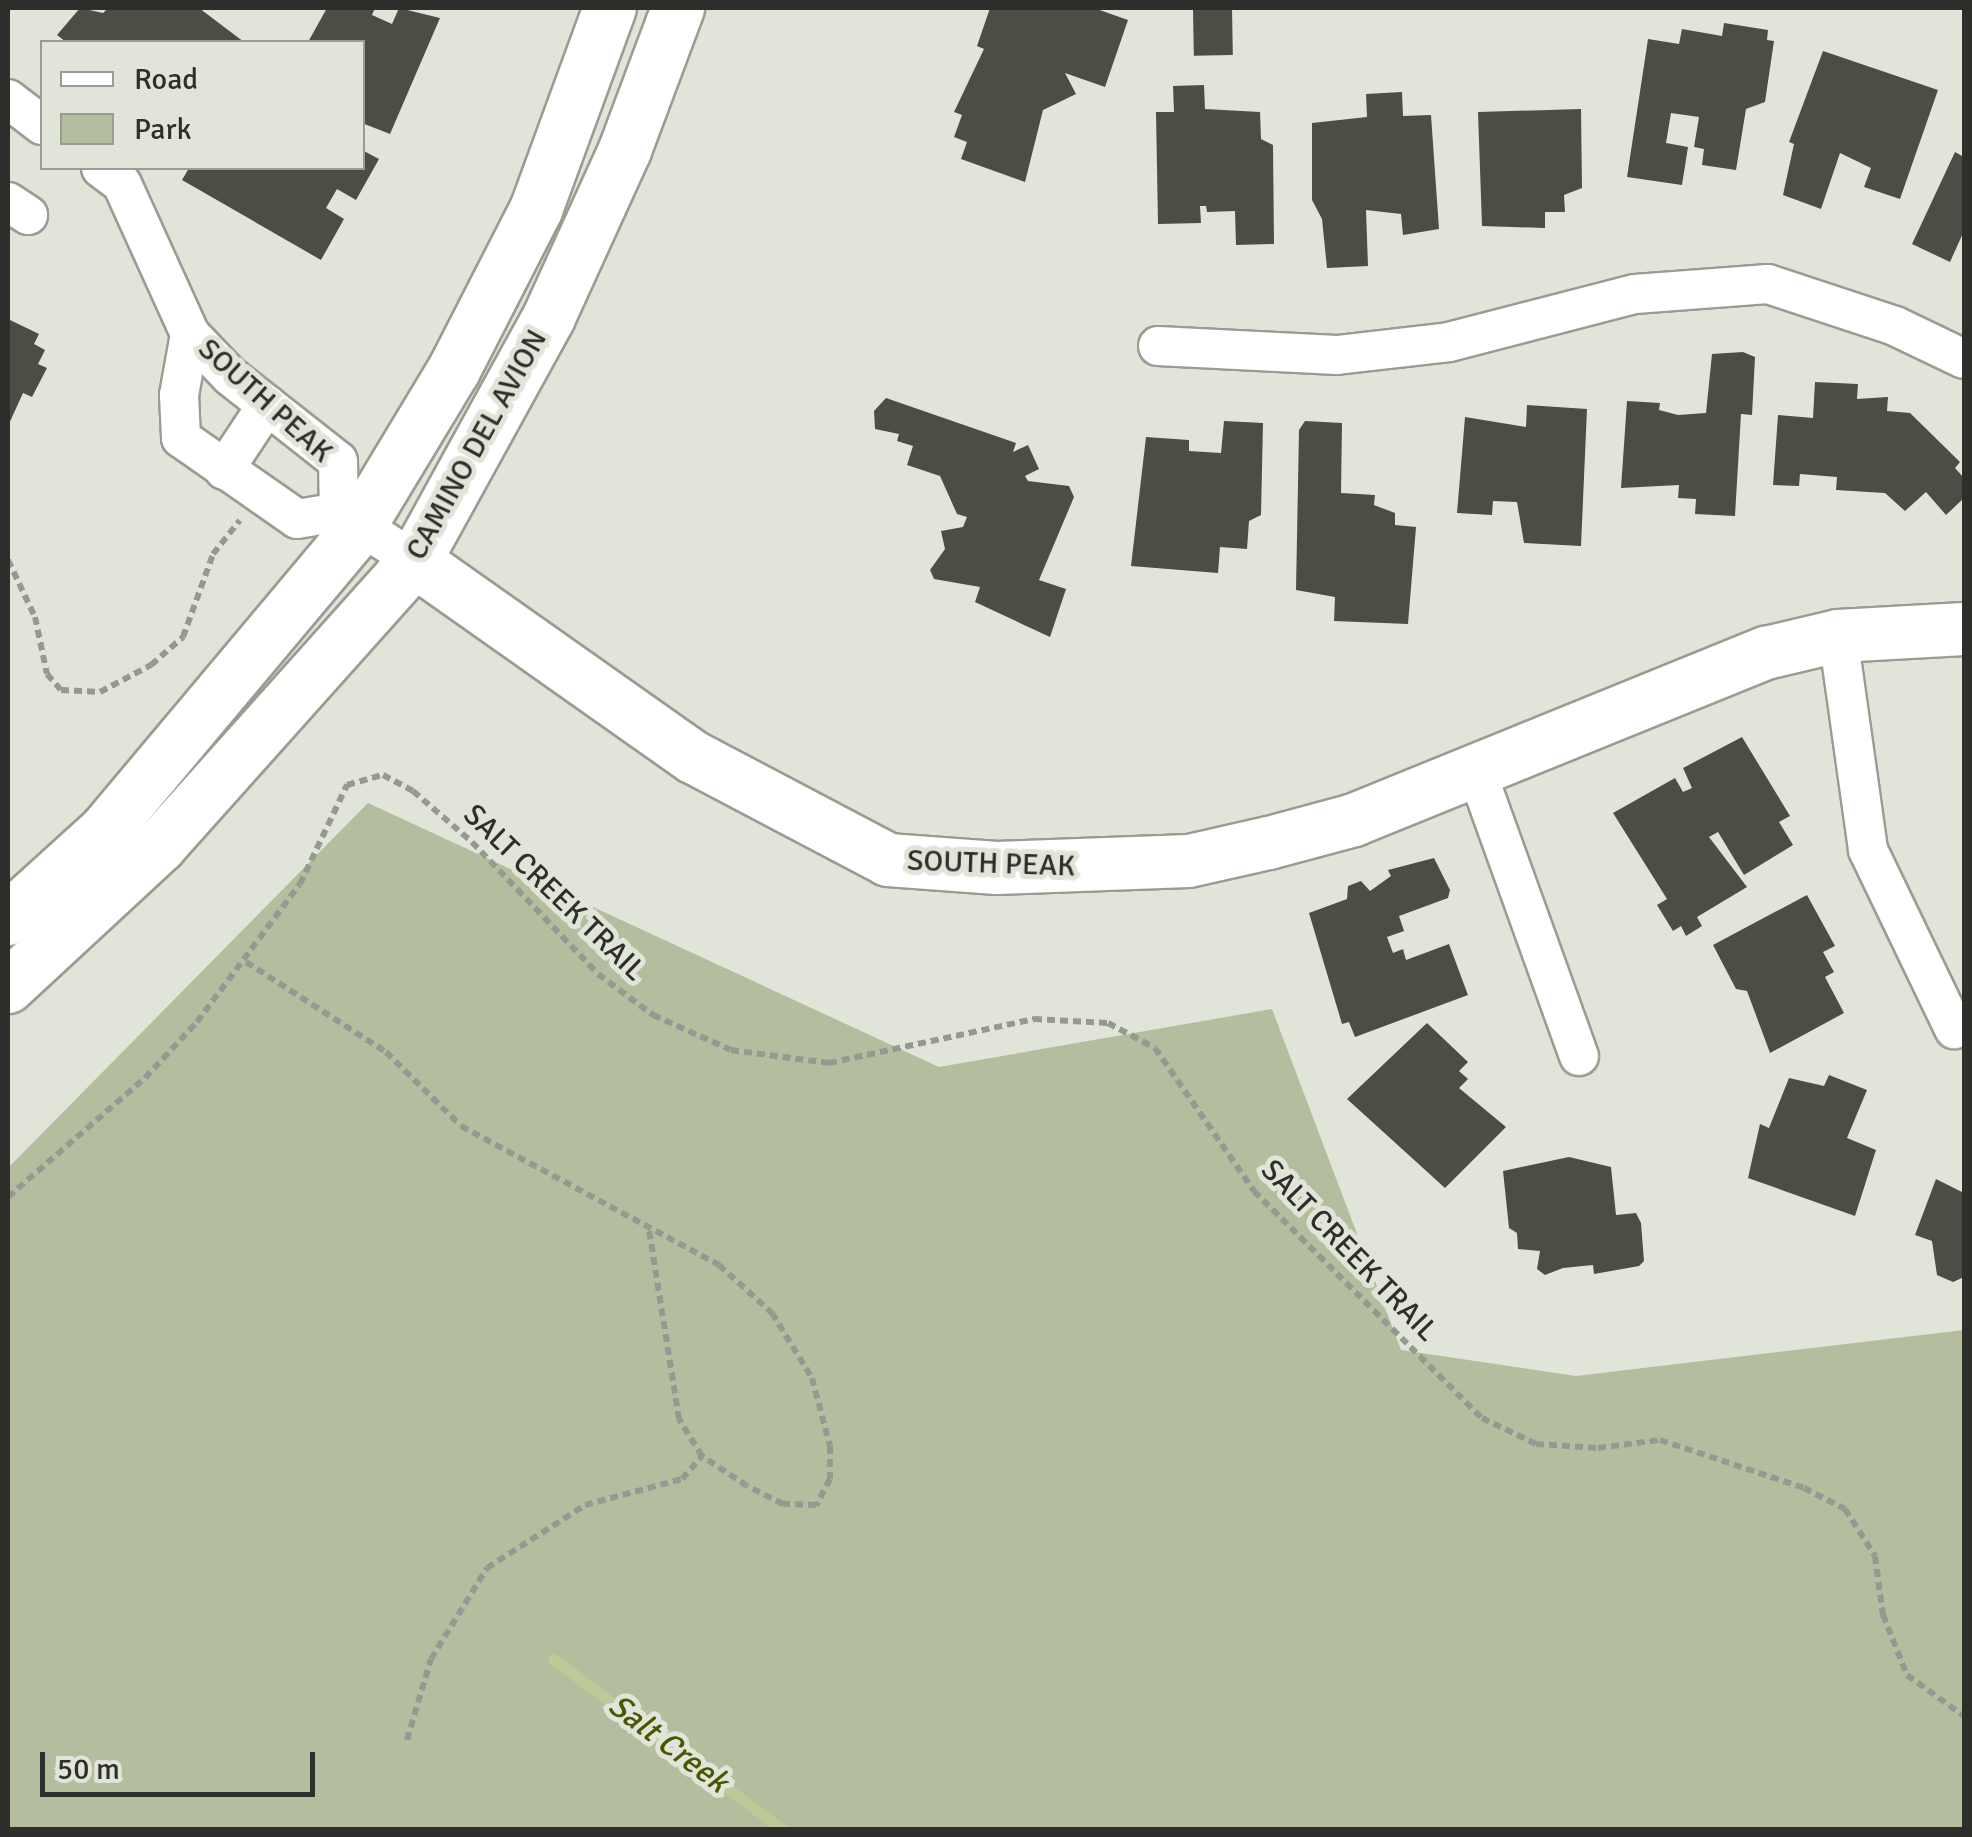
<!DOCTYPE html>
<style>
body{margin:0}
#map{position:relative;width:1972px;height:1837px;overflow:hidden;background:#e1e5d9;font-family:Signika,sans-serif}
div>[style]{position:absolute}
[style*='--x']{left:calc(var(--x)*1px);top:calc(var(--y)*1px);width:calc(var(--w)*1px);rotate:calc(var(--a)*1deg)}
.green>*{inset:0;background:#b4bd9e}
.stream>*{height:11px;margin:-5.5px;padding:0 5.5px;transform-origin:5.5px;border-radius:5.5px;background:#bbca96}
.building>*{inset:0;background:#4a4e44;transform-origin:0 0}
.path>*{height:6px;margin-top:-3px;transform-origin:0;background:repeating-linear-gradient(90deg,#969990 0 8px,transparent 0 13px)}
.roads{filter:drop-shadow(2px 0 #999d91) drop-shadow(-2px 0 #999d91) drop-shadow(0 2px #999d91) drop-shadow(0 -2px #999d91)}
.street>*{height:38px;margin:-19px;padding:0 19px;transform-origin:19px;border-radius:19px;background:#fff}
.secondary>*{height:52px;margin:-26px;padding:0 26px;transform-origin:26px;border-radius:26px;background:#fff}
span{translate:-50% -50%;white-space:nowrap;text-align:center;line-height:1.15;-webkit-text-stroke:10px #e1e5d9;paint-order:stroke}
.street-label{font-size:30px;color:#2e2f2b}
.water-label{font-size:32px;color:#475702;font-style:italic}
.frame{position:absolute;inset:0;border:10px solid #2e2f2b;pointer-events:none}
.legend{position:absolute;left:40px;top:40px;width:325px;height:130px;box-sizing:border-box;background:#e1e5d9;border:2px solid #999c93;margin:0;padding:12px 18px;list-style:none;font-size:30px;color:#2e2f2b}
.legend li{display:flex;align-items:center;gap:20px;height:50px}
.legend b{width:50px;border:2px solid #999c93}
.scale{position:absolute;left:40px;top:1752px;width:275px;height:45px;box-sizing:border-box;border:5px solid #2e2f2b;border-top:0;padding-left:12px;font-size:30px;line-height:35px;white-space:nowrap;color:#2e2f2b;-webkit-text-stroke:8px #e1e5d9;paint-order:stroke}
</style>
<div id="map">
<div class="green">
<div style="clip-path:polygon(368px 803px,939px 1067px,1272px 1009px,1401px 1350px,1576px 1376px,1964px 1330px,1964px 1829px,8px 1829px,8px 1168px)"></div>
</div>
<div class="stream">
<div style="--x:553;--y:1659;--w:287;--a:36.6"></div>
</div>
<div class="building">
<div style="clip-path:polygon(80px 8px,103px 13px,108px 8px,199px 8px,244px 42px,66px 42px,57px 35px)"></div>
<div style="clip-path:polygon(327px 8px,375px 8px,372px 15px,392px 24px,399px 8px,440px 18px,390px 134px,362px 123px,362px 42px,308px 42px)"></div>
<div style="clip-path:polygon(990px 8px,1094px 8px,1128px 20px,1105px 87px,1065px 73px,1076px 94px,1043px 110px,1025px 182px,961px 159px,967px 142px,954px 137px,962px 115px,954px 112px,984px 49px,977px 46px)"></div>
<div style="left:1232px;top:8px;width:47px;height:39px;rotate:89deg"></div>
<div style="clip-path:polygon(1724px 23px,1768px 30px,1767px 40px,1774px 41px,1765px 102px,1746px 109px,1736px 170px,1702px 165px,1704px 149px,1694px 147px,1699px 117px,1671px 113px,1666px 143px,1688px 147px,1682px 185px,1627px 177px,1648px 39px,1679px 44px,1682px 29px,1722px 36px)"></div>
<div style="clip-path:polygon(1823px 51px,1938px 90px,1900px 199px,1864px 187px,1871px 168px,1840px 153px,1821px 209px,1783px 195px,1794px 144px,1789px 142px)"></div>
<div style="clip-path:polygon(1204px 85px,1205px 109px,1260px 112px,1261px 139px,1273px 145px,1274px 244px,1236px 245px,1235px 211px,1207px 212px,1206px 206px,1200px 206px,1201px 223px,1158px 224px,1156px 112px,1174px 112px,1173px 86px)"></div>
<div style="clip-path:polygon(1402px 92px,1403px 116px,1431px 115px,1439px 229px,1403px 235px,1401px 214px,1366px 210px,1368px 266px,1327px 268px,1322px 219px,1312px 200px,1312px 123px,1367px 117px,1366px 94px)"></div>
<div style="clip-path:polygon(1581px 109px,1582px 188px,1564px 195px,1565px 212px,1545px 212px,1545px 228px,1482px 226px,1478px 112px)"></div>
<div style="clip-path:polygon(362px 150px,379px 159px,356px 200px,337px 189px,326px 208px,344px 219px,321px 260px,182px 180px,189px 168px,362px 168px)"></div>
<div style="clip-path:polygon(1955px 152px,1964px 157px,1964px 231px,1950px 262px,1912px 244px)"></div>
<div style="clip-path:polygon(8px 319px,39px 334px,34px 344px,45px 350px,38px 364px,47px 368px,32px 397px,23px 393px,8px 426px)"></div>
<div style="clip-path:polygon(1743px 352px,1755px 357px,1752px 415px,1741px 414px,1735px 516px,1695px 514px,1696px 499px,1678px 498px,1679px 485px,1621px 488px,1627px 401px,1660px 403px,1659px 410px,1678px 415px,1706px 413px,1712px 354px)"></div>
<div style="clip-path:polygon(1815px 382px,1858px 384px,1857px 399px,1888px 397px,1887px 411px,1910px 413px,1960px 462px,1955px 468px,1964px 478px,1964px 498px,1946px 515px,1926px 492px,1905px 511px,1885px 493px,1836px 490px,1837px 477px,1800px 474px,1799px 486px,1773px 485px,1778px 415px,1813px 418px)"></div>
<div style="clip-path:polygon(886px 398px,1016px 443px,1013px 452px,1028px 445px,1039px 469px,1025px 476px,1028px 481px,1069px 486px,1074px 497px,1039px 580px,1066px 589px,1050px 637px,975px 602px,980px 587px,934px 579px,930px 570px,945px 549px,941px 531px,963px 527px,967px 517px,957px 514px,940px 476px,907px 465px,913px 446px,897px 441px,899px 434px,875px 429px,874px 411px)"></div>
<div style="clip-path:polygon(1527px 405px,1587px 409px,1581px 546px,1524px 543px,1517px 502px,1493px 501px,1492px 515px,1457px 513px,1465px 417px,1526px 427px)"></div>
<div style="clip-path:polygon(1224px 421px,1263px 423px,1261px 515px,1249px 521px,1247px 549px,1220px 547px,1218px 573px,1131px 566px,1146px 437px,1189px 440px,1189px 451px,1221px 453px)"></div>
<div style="clip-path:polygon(1305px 421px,1342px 423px,1341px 493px,1375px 495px,1374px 505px,1395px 513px,1395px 525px,1416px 527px,1408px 624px,1334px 621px,1335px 597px,1296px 590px,1299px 430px)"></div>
<div style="clip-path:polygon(1742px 737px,1790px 816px,1779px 822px,1793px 845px,1744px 875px,1718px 832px,1709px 837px,1747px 887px,1697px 917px,1702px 926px,1686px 936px,1681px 926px,1673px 931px,1657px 905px,1667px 899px,1613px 813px,1675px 778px,1683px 792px,1692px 788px,1683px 768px)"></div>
<div style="clip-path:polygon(1434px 858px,1450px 890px,1448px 898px,1399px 916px,1404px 931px,1387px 937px,1393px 953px,1403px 949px,1406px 960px,1449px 944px,1468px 995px,1355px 1037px,1349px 1022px,1342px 1024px,1309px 913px,1347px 899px,1348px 886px,1361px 881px,1370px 891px,1391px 876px,1388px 870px)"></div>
<div style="clip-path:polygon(1807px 895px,1835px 946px,1823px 952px,1834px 972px,1825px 977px,1844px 1013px,1770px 1053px,1747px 991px,1736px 989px,1713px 945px)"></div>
<div style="clip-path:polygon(1427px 1023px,1468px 1062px,1459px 1071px,1468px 1079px,1459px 1088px,1506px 1127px,1445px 1188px,1347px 1099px)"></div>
<div style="clip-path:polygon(1829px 1075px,1867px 1090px,1847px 1138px,1876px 1150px,1855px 1216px,1748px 1178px,1760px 1124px,1769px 1128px,1789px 1078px,1824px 1086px)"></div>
<div style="clip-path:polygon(1569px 1157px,1611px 1167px,1616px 1215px,1636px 1213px,1641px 1223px,1644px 1261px,1639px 1266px,1594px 1274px,1593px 1265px,1563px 1268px,1545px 1275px,1537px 1269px,1540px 1251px,1518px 1249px,1517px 1233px,1509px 1228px,1503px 1171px)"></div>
<div style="clip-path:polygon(1936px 1179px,1964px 1193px,1964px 1277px,1953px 1282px,1937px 1275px,1932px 1241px,1915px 1235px)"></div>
</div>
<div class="path">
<div style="--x:8;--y:560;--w:63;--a:64.7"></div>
<div style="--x:35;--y:617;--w:58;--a:78.1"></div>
<div style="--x:47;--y:674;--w:21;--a:49"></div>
<div style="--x:61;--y:690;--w:39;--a:3"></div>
<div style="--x:100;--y:692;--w:58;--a:-27.9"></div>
<div style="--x:151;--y:665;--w:43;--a:-41.2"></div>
<div style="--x:183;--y:637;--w:88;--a:-70.1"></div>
<div style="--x:213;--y:554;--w:43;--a:-51.5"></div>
<div style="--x:246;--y:962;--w:166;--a:32.7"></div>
<div style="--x:386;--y:1052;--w:105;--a:44.6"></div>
<div style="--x:461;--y:1126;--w:293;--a:28.3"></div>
<div style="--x:719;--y:1265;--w:72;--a:42.2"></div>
<div style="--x:772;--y:1313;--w:76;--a:58.4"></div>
<div style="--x:812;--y:1378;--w:70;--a:75.2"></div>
<div style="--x:830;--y:1446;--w:33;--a:90"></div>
<div style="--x:830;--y:1479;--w:30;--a:118"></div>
<div style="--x:816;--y:1505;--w:33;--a:-178"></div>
<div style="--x:783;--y:1504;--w:40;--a:-153.4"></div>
<div style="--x:747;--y:1486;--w:54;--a:-146.3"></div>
<div style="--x:702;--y:1456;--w:44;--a:-121.9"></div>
<div style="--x:679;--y:1419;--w:191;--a:-99"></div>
<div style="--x:8;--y:1197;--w:181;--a:-41"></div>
<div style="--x:145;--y:1078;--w:76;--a:-47.1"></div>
<div style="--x:197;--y:1022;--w:172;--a:-53.3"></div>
<div style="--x:300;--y:884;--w:110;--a:-64.6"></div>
<div style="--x:347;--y:785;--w:37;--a:-16"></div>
<div style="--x:383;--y:775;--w:34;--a:28"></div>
<div style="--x:413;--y:791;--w:78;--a:40.8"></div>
<div style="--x:472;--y:842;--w:182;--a:46.3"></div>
<div style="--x:598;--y:974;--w:69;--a:36.7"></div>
<div style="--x:653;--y:1015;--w:85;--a:24.2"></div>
<div style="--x:731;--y:1050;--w:99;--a:7.6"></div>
<div style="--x:829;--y:1063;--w:210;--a:-12.1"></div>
<div style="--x:1034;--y:1019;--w:74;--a:3.1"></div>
<div style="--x:1108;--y:1023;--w:53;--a:28"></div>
<div style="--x:1155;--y:1048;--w:174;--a:55.3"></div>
<div style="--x:1254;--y:1191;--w:322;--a:44.9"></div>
<div style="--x:1482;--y:1418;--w:60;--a:25.7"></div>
<div style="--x:1536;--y:1444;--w:62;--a:3.7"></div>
<div style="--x:1598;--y:1448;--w:63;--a:-7.4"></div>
<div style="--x:1660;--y:1440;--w:152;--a:18.4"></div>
<div style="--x:1804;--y:1488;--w:46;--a:27.1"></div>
<div style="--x:1845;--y:1509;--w:56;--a:57.4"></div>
<div style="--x:1875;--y:1556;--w:60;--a:82.3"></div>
<div style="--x:1883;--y:1615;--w:65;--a:68.2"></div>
<div style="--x:1907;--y:1675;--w:70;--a:35.7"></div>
<div style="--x:407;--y:1740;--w:84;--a:-73.5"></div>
<div style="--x:431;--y:1659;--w:107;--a:-58.4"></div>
<div style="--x:487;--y:1568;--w:117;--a:-32.7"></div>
<div style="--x:585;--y:1505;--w:100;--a:-15"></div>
<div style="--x:682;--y:1479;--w:30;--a:-49"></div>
</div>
<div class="roads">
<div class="street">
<div style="--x:8;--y:99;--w:43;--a:37.4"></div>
<div style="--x:101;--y:168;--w:26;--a:37"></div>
<div style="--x:122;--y:184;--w:165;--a:65.6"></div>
<div style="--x:190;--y:334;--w:58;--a:46.4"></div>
<div style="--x:230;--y:376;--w:137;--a:38.2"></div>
<div style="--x:338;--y:461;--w:51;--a:88.9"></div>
<div style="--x:339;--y:512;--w:90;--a:32.8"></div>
<div style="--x:8;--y:202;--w:24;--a:33"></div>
<div style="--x:190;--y:334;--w:62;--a:100.2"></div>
<div style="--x:179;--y:395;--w:43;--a:87.3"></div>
<div style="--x:181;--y:438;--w:141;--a:34.9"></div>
<div style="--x:297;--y:519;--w:43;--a:-9.5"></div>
<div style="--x:1158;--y:346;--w:179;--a:2.9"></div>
<div style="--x:1337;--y:355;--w:113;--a:-6.6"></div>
<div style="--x:1449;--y:342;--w:192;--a:-14.5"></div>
<div style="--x:1635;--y:294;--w:133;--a:-4.3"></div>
<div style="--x:1768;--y:284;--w:134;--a:18.3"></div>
<div style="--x:1895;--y:326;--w:76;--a:25.6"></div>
<div style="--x:224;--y:470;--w:78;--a:-56.5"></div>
<div style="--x:1838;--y:636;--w:216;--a:82"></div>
<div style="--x:1868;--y:850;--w:199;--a:64.3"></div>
<div style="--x:1476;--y:770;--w:304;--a:70.2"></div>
</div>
<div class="secondary">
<div style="--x:415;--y:561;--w:340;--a:35.2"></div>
<div style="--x:693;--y:757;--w:221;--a:27.8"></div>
<div style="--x:888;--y:860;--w:109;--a:4.2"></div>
<div style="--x:997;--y:868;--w:192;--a:-2.1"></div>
<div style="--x:1189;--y:861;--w:82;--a:-12.7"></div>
<div style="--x:1269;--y:843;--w:88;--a:-15.1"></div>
<div style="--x:1354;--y:820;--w:445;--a:-22.1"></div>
<div style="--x:1766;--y:653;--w:74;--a:-13.3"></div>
<div style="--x:1838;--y:636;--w:126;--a:-3.2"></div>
<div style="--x:8;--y:919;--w:131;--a:-42.2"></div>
<div style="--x:105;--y:831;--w:394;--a:-50"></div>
<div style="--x:358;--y:529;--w:186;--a:-58.9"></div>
<div style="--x:454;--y:370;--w:180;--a:-62.9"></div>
<div style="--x:536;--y:210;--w:215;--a:-69.9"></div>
<div style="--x:8;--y:987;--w:207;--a:-42.8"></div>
<div style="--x:160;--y:846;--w:382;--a:-48.2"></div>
<div style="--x:415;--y:561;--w:278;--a:-61.2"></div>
<div style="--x:549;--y:317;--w:183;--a:-65.5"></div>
<div style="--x:625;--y:150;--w:152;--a:-69.5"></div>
</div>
</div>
<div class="street-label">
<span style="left:265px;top:401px;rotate:42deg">SOUTH PEAK</span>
<span style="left:477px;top:445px;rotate:-61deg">CAMINO DEL AVION</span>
<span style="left:991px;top:864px;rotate:2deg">SOUTH PEAK</span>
<span style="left:554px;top:893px;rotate:44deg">SALT CREEK TRAIL</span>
<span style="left:1349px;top:1251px;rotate:46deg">SALT CREEK TRAIL</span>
</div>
<div class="water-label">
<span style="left:668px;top:1744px;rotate:37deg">Salt Creek</span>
</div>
<div class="frame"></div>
<ul class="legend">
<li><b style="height:12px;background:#fff"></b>Road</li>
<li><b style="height:28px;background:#b4bd9e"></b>Park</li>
</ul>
<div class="scale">50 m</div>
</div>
